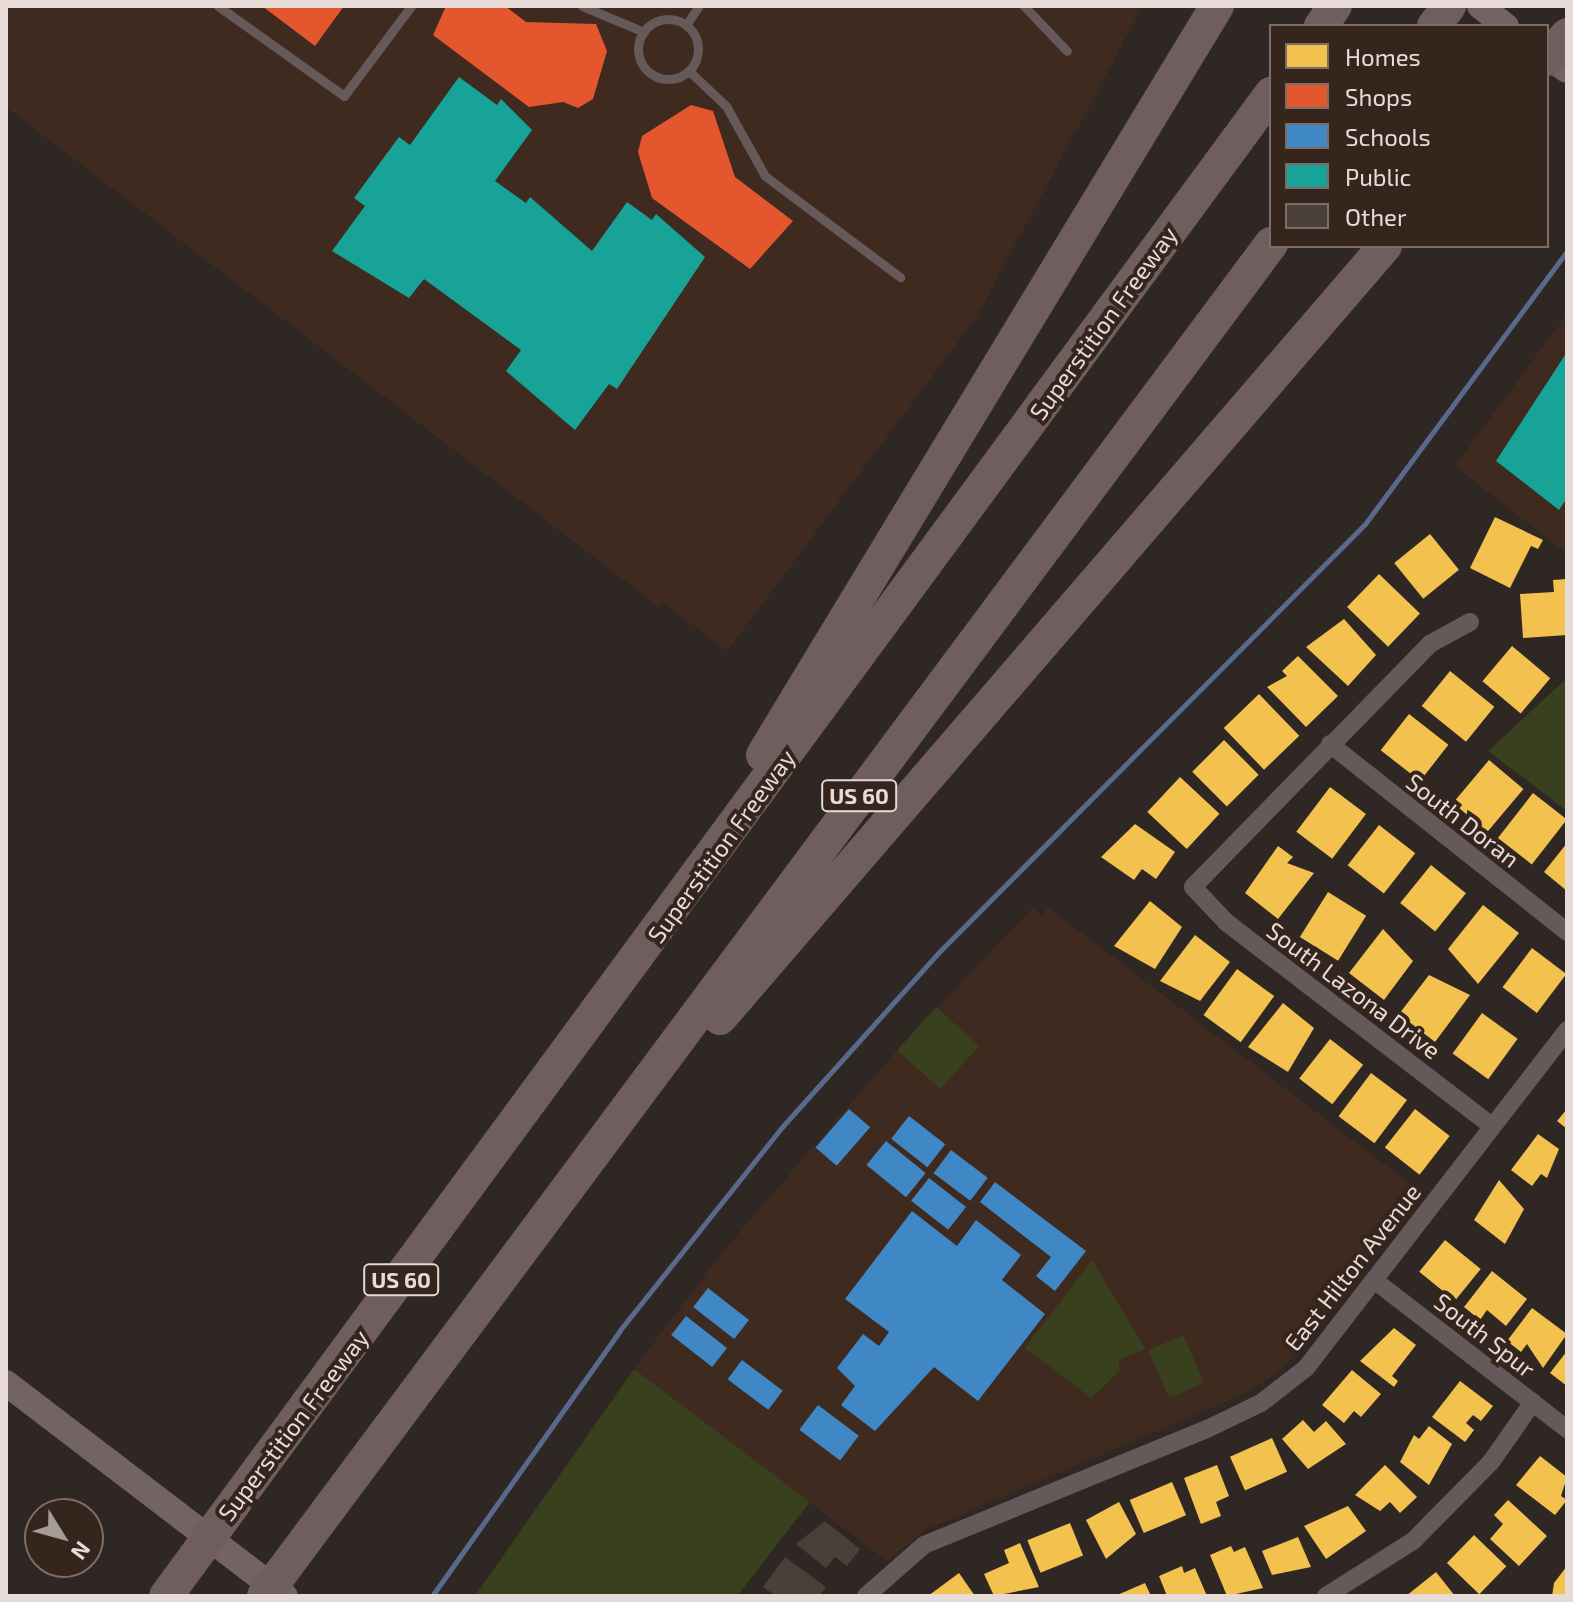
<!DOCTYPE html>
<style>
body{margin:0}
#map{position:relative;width:1573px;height:1602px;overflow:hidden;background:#2f2723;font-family:"Exo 2",sans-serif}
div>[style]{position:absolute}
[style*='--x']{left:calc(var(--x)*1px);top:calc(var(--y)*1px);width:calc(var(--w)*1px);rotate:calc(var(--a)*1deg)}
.built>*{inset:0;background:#3f2a20}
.green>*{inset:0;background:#39401d;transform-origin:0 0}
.homes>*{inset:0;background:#f2c14e;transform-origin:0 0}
.shops>*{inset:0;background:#e4572e}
.schools>*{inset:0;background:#3f88c5;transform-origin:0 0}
.public>*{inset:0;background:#17a398}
.stream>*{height:5px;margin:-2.5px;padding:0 2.5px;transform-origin:2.5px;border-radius:2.5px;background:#59698d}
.building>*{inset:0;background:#4a3f39}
.lane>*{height:9px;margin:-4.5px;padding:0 4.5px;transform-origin:4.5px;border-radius:4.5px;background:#66595a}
.lane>.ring{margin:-4.5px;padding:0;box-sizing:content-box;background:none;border:9px solid #66595a;border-radius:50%}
.street>*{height:18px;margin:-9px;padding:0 9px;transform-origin:9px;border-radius:9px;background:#66595a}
.secondary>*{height:26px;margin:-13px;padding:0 13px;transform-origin:13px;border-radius:13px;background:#746365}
.highway>*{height:34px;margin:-17px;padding:0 17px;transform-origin:17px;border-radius:17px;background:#705e5f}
span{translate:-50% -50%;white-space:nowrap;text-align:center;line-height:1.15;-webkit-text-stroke:8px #35251d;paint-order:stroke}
.shield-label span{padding:2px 6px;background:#35251d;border:2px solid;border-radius:6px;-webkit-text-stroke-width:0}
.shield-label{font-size:22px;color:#e6dbd6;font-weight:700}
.street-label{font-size:24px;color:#e6dbd6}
.frame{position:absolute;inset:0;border:8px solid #e6dbd6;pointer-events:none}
.legend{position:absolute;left:1269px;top:24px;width:280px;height:224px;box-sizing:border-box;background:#35251d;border:2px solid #7c6e67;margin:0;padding:10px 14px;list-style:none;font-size:24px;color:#e6dbd6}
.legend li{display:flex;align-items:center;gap:16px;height:40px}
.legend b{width:40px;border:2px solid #7c6e67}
.north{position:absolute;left:24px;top:1498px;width:80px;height:80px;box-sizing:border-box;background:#35251d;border:2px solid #7c6e67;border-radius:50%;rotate:127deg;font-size:22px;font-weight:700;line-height:32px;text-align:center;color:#e6dbd6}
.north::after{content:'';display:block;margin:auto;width:28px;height:36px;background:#a69c97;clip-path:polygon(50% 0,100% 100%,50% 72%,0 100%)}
</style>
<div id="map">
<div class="built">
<div style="clip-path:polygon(6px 6px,1143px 6px,976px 318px,727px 651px,662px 602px,658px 606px,6px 107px)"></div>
<div style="clip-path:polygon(1567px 314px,1567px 554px,1455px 466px)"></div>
<div style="clip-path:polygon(1048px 907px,1423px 1194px,1282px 1369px,1246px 1393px,925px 1530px,887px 1561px,634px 1369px,720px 1255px,890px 1058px,1032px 908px,1042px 915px)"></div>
</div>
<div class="green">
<div style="clip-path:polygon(1567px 678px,1567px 811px,1488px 751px)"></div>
<div style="left:936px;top:1007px;width:58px;height:58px;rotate:42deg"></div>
<div style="clip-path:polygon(1092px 1260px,1145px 1349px,1118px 1361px,1120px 1371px,1091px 1398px,1025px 1348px)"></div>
<div style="left:1183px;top:1335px;width:52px;height:38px;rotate:66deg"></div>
<div style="clip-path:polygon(634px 1369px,810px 1502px,737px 1596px,475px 1596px)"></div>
</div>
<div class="homes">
<div style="clip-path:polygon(1495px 517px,1543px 540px,1538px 549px,1531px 546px,1510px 588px,1470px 568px)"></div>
<div style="left:1430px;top:534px;width:46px;height:46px;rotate:51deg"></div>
<div style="left:1379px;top:574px;width:57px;height:46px;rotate:44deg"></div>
<div style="clip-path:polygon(1567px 579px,1567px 635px,1523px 638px,1520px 594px,1554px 592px,1553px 580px)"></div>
<div style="clip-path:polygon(1344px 619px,1376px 655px,1348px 686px,1306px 647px)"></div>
<div style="left:1512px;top:646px;width:50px;height:46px;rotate:40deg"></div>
<div style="clip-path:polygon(1298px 656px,1338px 696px,1306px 727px,1267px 687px,1287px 676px,1282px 671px)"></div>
<div style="left:1450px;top:671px;width:57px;height:45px;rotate:39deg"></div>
<div style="left:1259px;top:694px;width:58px;height:49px;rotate:46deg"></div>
<div style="left:1409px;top:714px;width:50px;height:46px;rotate:38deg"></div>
<div style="left:1224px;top:740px;width:49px;height:45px;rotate:45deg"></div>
<div style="left:1489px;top:760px;width:45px;height:56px;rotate:40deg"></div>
<div style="left:1180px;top:777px;width:54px;height:48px;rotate:43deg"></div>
<div style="left:1330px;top:787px;width:45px;height:56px;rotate:37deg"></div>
<div style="left:1533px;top:793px;width:43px;height:57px;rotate:38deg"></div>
<div style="clip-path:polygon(1135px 824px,1175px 852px,1156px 879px,1142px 869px,1134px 880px,1101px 857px)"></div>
<div style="left:1379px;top:825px;width:46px;height:51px;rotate:38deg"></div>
<div style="clip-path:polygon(1567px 843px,1567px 891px,1544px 872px)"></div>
<div style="clip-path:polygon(1278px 846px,1293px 857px,1287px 863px,1314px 873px,1278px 919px,1245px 893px)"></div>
<div style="left:1431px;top:865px;width:45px;height:49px;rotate:39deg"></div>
<div style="left:1328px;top:892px;width:45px;height:53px;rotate:32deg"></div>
<div style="clip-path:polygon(1150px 901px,1182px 927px,1155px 969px,1114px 946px)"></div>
<div style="clip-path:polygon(1483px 905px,1519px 933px,1478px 984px,1448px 949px)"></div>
<div style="clip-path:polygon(1383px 929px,1413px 961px,1384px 1000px,1349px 973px)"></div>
<div style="clip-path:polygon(1195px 935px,1230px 962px,1200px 1001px,1160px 981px)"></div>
<div style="left:1532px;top:948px;width:43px;height:49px;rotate:37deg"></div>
<div style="left:1237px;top:969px;width:46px;height:57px;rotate:36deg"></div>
<div style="clip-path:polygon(1429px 975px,1470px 995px,1435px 1042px,1399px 1014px)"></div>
<div style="clip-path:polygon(1283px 1003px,1314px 1028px,1288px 1072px,1248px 1047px)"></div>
<div style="left:1482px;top:1013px;width:44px;height:50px;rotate:36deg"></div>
<div style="left:1330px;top:1039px;width:42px;height:50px;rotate:38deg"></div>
<div style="left:1371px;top:1073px;width:45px;height:54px;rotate:37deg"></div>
<div style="left:1415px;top:1109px;width:44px;height:49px;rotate:38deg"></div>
<div style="clip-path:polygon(1567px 1109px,1567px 1129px,1557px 1121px)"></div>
<div style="clip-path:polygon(1538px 1134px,1559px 1149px,1547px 1178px,1541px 1174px,1532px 1186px,1511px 1170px)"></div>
<div style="clip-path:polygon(1499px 1180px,1524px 1209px,1505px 1244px,1474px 1220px)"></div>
<div style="left:1445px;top:1240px;width:46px;height:41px;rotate:39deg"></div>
<div style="clip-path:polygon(1492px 1271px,1527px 1299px,1506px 1326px,1487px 1310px,1480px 1320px,1464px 1307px)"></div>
<div style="clip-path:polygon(1532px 1308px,1567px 1334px,1543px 1368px,1527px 1344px,1521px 1352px,1507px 1341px)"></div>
<div style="clip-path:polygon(1394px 1328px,1416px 1345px,1392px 1376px,1398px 1381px,1394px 1387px,1360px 1361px)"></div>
<div style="clip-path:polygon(1567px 1351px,1567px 1386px,1550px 1373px)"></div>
<div style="clip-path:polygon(1352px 1370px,1381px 1394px,1361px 1417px,1354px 1411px,1344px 1423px,1322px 1405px)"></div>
<div style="clip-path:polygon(1460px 1381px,1493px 1406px,1481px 1421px,1473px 1415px,1466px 1423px,1474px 1430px,1465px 1442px,1432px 1417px)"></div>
<div style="clip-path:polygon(1303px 1420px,1314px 1432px,1326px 1421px,1346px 1444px,1308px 1469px,1282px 1439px)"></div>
<div style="clip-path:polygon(1429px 1426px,1452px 1444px,1429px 1485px,1400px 1462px,1414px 1435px,1419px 1439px)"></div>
<div style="left:1272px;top:1438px;width:37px;height:46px;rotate:66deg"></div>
<div style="clip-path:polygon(1540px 1456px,1567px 1477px,1561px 1496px,1567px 1500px,1555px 1515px,1516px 1485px)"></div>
<div style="clip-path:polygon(1217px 1465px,1229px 1496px,1216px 1502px,1221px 1516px,1201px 1524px,1184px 1478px)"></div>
<div style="clip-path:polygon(1385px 1465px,1417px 1497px,1400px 1513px,1390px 1502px,1380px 1511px,1355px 1495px)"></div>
<div style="left:1172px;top:1482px;width:36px;height:46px;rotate:67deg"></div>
<div style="clip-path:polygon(1508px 1500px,1547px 1536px,1519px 1566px,1490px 1539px,1503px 1524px,1494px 1515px)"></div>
<div style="clip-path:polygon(1119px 1502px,1136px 1534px,1106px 1559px,1086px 1520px)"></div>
<div style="clip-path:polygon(1348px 1506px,1366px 1531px,1326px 1559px,1304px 1526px)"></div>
<div style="left:1070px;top:1523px;width:35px;height:46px;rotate:68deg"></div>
<div style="left:1474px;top:1535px;width:45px;height:39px;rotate:44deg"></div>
<div style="clip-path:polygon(1298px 1537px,1311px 1567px,1272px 1575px,1262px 1551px)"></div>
<div style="clip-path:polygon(1020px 1543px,1039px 1587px,994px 1596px,984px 1574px,1009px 1563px,1004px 1550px)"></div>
<div style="clip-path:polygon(1231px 1546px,1234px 1552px,1245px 1547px,1263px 1588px,1227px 1596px,1210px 1555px)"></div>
<div style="clip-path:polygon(1182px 1566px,1184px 1573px,1195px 1568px,1207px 1596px,1167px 1596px,1159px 1576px)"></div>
<div style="clip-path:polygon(1567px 1566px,1567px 1596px,1552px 1596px,1554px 1583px)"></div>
<div style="clip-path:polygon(1436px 1572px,1455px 1596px,1406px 1596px)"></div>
<div style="clip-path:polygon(959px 1573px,975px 1596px,928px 1596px)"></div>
<div style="clip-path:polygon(1145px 1583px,1151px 1596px,1115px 1596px)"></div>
</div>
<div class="shops">
<div style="clip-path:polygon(262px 6px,344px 6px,315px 46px)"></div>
<div style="clip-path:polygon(446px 6px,505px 6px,526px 22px,596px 24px,607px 51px,593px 99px,578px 108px,563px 102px,529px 107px,433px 35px)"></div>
<div style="clip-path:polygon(691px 105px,713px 111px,735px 177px,793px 221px,750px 269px,652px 198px,638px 152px,642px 136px)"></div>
</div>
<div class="schools">
<div style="left:849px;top:1109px;width:28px;height:51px;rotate:41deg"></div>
<div style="left:909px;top:1116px;width:46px;height:29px;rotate:38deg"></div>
<div style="left:886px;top:1141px;width:51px;height:31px;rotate:39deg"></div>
<div style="left:951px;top:1150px;width:46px;height:29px;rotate:37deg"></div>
<div style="left:929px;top:1178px;width:47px;height:29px;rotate:38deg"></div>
<div style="clip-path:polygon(995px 1182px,1086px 1251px,1055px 1291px,1036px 1276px,1051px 1257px,980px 1202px)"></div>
<div style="clip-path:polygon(912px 1211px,957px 1246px,976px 1220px,1021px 1255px,1002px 1280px,1045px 1314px,978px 1401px,934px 1367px,875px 1431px,841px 1405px,855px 1386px,837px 1368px,863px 1334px,879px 1346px,889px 1332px,845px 1299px)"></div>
<div style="left:708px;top:1288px;width:52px;height:24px;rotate:38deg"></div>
<div style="left:686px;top:1316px;width:52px;height:24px;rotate:38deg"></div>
<div style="left:742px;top:1360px;width:51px;height:24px;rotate:37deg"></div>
<div style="left:818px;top:1405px;width:51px;height:31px;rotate:37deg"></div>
</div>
<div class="public">
<div style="clip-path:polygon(459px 77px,497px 105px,501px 99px,532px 130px,495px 181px,526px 203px,530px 197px,592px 251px,627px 202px,652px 220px,656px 214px,705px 257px,617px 389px,609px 384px,575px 430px,506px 371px,521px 350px,424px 279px,409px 298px,332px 251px,365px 206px,354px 198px,399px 137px,410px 145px)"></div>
<div style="clip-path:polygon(1567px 352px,1567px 498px,1559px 510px,1496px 461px)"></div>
</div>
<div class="stream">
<div style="--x:432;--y:1596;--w:326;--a:-54.7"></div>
<div style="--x:620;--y:1330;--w:260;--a:-51.4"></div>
<div style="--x:782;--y:1127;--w:238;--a:-48.1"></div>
<div style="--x:941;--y:950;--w:601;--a:-45.13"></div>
<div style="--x:1365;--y:524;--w:340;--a:-53.5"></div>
</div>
<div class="building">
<div style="clip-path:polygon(825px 1521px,860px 1549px,847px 1566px,835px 1557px,826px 1568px,796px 1544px)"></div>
<div style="clip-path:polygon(785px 1557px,826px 1587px,819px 1596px,776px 1596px,763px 1587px)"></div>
</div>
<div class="lane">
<div style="--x:218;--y:6;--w:155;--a:35.5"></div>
<div style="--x:344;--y:96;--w:112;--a:-53.3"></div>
<div style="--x:582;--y:6;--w:67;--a:22.8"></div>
<div style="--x:1024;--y:6;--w:62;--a:46.3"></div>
<div class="ring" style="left:638px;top:19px;width:51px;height:51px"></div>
<div style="--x:686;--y:25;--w:23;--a:-56"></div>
<div style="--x:689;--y:71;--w:51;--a:43.4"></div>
<div style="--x:726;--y:106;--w:80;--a:60.9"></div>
<div style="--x:765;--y:176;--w:169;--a:36.8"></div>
</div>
<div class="street">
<div style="--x:1470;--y:622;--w:46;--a:151.2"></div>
<div style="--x:1430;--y:644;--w:339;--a:134.3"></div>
<div style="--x:1193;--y:887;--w:48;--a:46.7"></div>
<div style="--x:1226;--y:922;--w:334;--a:37.5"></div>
<div style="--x:1330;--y:744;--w:303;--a:38.4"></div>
<div style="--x:1374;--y:1280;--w:244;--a:37.7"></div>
<div style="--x:866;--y:1596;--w:77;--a:-41.3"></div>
<div style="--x:924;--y:1545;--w:306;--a:-22.3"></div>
<div style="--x:1207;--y:1429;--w:60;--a:-25.7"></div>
<div style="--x:1261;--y:1403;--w:57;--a:-37.9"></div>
<div style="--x:1306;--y:1368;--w:427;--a:-52.3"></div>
<div style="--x:1326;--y:1596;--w:103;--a:-32.3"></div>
<div style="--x:1413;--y:1541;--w:111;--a:-45.4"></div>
<div style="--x:1491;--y:1462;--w:73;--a:-55"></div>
</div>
<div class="secondary">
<div style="--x:1480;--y:6;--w:33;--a:38"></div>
<div style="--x:1547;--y:56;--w:24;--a:35"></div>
<div style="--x:6;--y:1383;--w:351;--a:37.4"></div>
</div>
<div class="highway">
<div style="--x:1321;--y:26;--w:24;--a:-55"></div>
<div style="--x:1434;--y:26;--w:25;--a:-53"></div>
<div style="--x:1547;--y:59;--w:31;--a:-50"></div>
<div style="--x:763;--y:755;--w:876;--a:-58.78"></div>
<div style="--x:720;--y:1018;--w:1019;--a:-49.26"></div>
<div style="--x:166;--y:1596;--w:1865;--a:-53.66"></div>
<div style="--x:264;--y:1596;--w:1686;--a:-53.32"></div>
</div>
<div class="shield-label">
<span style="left:859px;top:796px">US 60</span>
<span style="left:401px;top:1280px">US 60</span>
</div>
<div class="street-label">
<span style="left:1103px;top:323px;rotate:-54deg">Superstition Freeway</span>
<span style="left:1463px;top:820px;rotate:38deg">South Doran</span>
<span style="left:721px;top:846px;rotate:-54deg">Superstition Freeway</span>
<span style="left:1354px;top:990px;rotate:37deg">South Lazona Drive</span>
<span style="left:1352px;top:1267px;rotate:-52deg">East Hilton Avenue</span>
<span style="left:1485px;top:1335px;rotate:38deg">South Spur</span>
<span style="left:293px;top:1425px;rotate:-53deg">Superstition Freeway</span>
</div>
<div class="frame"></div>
<ul class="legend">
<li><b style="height:22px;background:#f2c14e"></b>Homes</li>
<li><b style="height:22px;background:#e4572e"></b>Shops</li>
<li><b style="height:22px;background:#3f88c5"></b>Schools</li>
<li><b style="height:22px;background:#17a398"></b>Public</li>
<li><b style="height:22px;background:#4a3f39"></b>Other</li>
</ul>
<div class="north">N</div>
</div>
